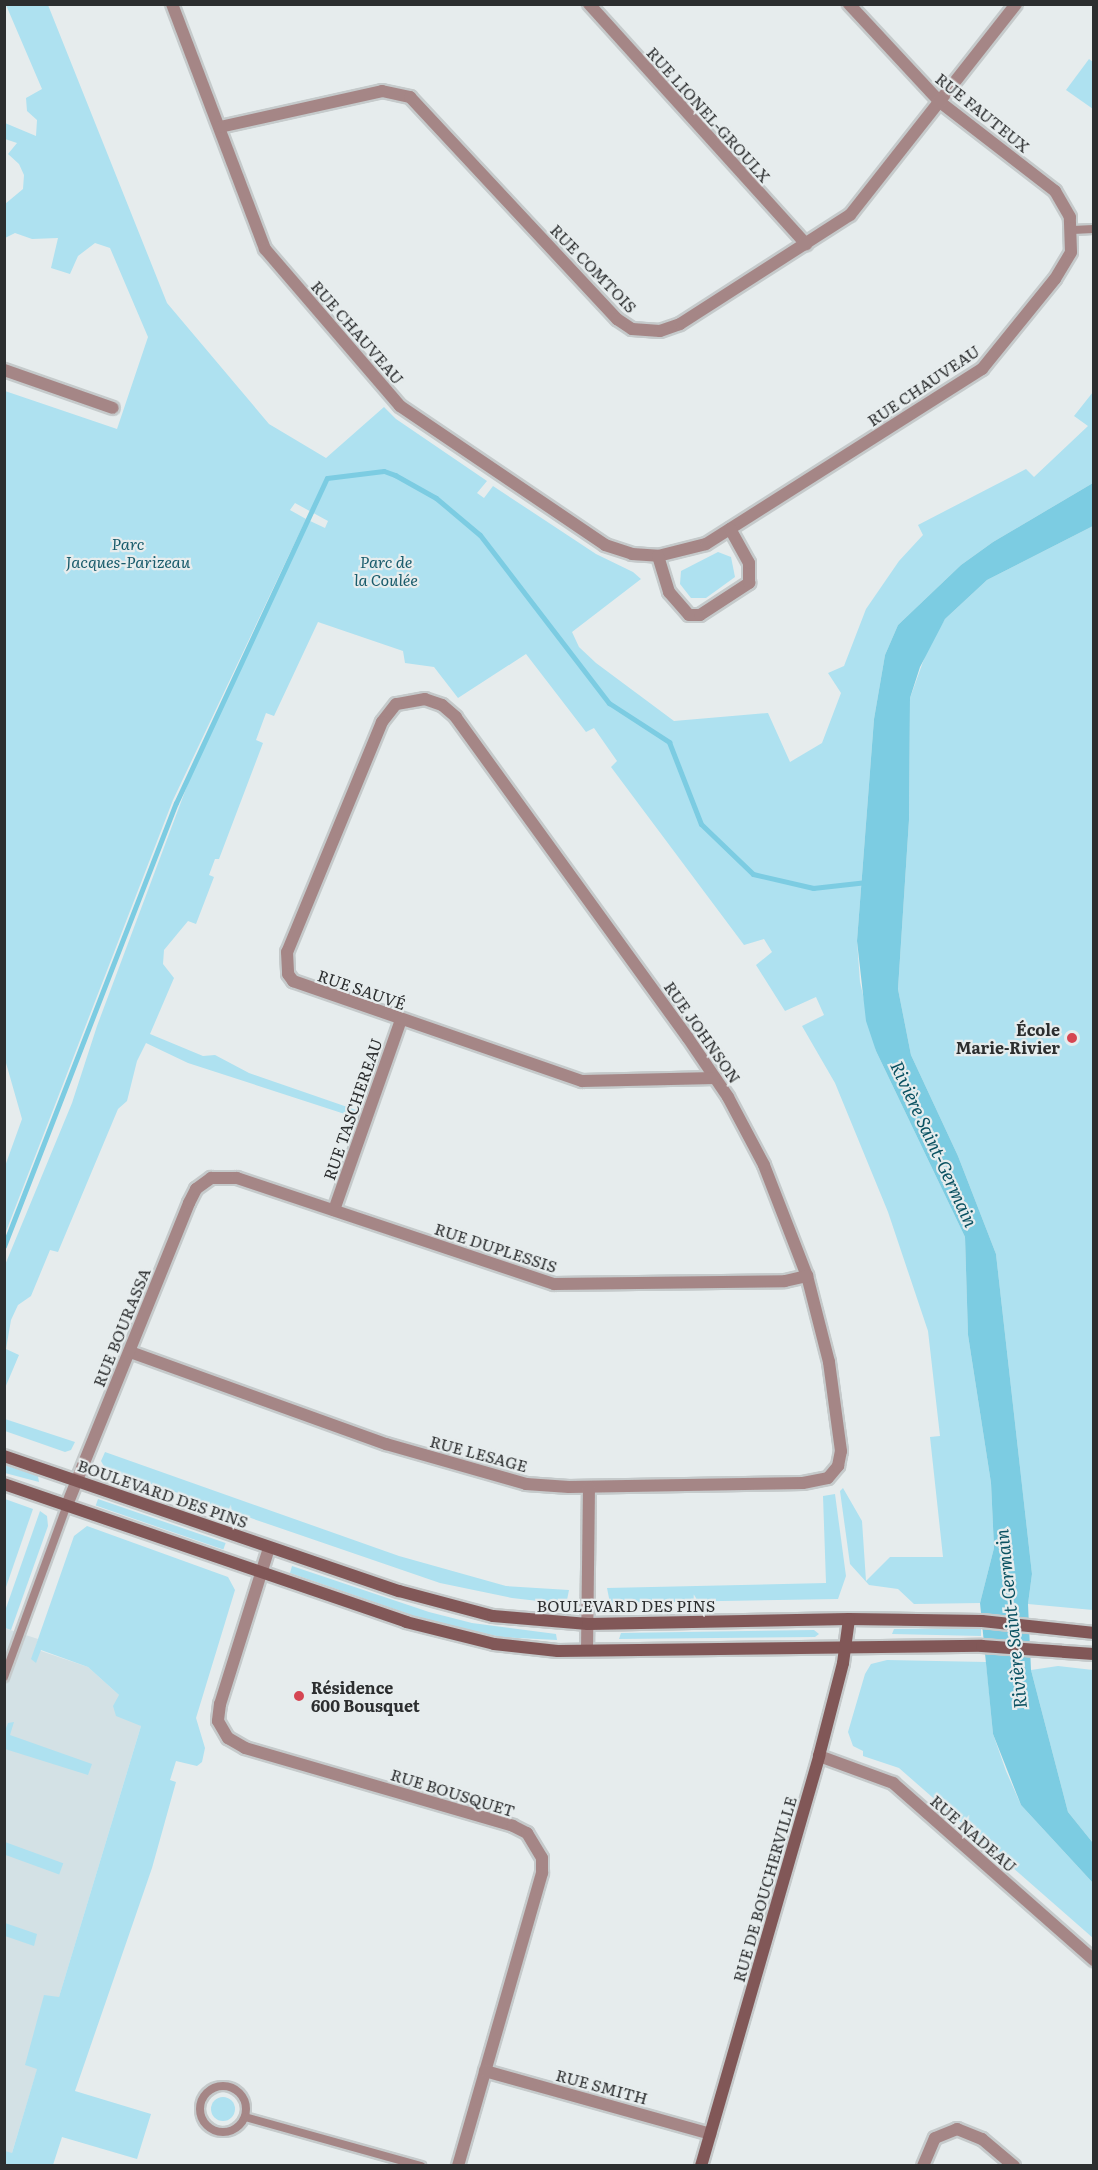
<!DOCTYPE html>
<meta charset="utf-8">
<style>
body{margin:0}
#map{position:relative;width:1098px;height:2170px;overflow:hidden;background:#e6eced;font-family:Literata,serif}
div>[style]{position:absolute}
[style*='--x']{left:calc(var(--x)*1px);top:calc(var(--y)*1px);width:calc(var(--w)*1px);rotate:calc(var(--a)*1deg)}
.built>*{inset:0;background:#d3e1e5}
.green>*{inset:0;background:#aee1f0;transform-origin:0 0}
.round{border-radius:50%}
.water>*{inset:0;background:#7ccce2}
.stream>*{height:5px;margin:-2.5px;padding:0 2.5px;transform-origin:2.5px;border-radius:2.5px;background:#7ccce2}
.roads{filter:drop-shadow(2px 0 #c5cacb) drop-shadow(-2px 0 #c5cacb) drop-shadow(0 2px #c5cacb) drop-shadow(0 -2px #c5cacb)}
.lane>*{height:8px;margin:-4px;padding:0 4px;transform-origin:4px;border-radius:4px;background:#a58686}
.lane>.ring{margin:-4px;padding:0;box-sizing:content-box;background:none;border:8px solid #a58686;border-radius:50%}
.street>*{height:12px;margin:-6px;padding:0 6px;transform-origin:6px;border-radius:6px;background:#a58686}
.secondary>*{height:12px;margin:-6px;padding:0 6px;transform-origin:6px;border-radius:6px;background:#815757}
.dots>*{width:16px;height:16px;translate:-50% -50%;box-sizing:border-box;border:3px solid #e6eced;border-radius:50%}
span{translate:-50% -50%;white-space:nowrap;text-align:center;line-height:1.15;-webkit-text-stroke:4.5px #e6eced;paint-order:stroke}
.street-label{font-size:16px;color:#2c2e2f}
.park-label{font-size:16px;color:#195b6b;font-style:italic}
.poi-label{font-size:16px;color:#2c2e2f;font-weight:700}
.right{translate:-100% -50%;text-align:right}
.left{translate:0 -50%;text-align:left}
.water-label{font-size:18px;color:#0a5161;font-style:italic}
.frame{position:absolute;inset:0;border:6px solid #2c2e2f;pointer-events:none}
</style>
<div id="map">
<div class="built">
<div style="clip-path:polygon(4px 1628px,38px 1639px,35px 1649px,88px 1667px,119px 1695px,141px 1726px,8px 2166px,4px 2165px)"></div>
</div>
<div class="green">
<div style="clip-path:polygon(6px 5px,48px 5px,167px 303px,269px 424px,326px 458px,384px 407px,396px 419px,487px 481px,477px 493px,484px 498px,493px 486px,596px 554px,633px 572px,641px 579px,572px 632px,579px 647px,596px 663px,674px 721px,768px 713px,790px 762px,822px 743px,841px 693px,828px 673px,844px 666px,866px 609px,899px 561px,923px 535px,918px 525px,1026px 469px,1034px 477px,1088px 426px,1074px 416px,1093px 392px,1093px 483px,993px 542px,961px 565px,898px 625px,885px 655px,874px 719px,857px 941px,860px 982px,876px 1051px,965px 1237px,968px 1335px,991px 1483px,994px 1548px,980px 1603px,914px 1604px,898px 1589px,869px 1585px,850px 1564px,840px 1491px,843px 1488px,862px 1521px,866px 1581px,890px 1557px,943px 1557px,930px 1437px,940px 1436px,928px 1331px,888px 1212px,835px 1083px,802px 1026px,824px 1015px,816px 997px,785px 1011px,756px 965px,772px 952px,764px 939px,744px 945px,611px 767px,617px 761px,594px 728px,586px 732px,526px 654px,458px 698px,434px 667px,405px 663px,403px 651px,318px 622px,274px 716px,266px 713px,256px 740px,263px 743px,219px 859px,215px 859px,209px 875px,214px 877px,196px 924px,188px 921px,164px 950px,163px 964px,174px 978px,150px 1034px,203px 1056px,215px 1055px,249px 1073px,356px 1110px,354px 1117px,188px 1063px,146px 1043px,137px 1061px,127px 1101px,118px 1109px,58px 1252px,50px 1250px,31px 1296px,18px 1305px,11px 1320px,6px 1349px,19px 1355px,5px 1388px,5px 1265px,72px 1103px,97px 1026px,193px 770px,308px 520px,325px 528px,328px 521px,295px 503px,290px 510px,306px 519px,173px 800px,5px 1234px,4px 1169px,22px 1119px,4px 1056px,5px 391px,117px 429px,148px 337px,110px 248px,95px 243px,78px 256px,70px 274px,51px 268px,58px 238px,32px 239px,15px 233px,5px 238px,5px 204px,23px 189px,24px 175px,19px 164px,8px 154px,17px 143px,5px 139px,5px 123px,36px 136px,37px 120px,27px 111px,26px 98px,42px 89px)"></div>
<div style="clip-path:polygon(1089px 59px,1093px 62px,1093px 109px,1066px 90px)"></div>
<div style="clip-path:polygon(1093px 526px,1093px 1610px,1028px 1604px,1032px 1574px,996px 1254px,958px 1156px,911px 1055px,898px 989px,909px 820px,910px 698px,929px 645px,945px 619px,987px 580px)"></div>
<div style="clip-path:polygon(718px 552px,731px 557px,735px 577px,706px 598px,691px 598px,680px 584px,681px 571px)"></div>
<div style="clip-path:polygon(5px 1419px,75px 1442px,71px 1450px,65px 1452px,5px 1431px)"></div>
<div style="clip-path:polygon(105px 1452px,399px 1556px,506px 1586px,569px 1590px,567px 1600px,564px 1604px,512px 1598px,440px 1583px,105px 1468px,101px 1461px)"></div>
<div style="clip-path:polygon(5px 1465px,38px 1476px,39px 1482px,5px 1473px)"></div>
<div style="clip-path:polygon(835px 1494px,846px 1576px,838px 1599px,610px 1603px,607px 1588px,826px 1583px,823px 1496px)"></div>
<div style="clip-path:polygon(5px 1499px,33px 1509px,5px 1590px,4px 1499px)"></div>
<div style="left:98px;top:1499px;width:135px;height:7px;rotate:19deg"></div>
<div style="clip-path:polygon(40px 1511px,47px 1516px,48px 1526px,11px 1630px,5px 1628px,5px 1611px)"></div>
<div style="clip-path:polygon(87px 1526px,228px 1577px,235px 1590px,196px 1718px,205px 1748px,202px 1762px,197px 1766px,176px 1761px,170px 1780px,176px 1782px,152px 1868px,75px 2091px,151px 2114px,137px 2159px,62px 2137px,53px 2165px,5px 2165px,5px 2151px,12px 2153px,37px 2069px,25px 2065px,44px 1995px,59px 1997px,141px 1726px,116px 1716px,113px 1706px,119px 1695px,88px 1667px,41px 1650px,36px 1663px,31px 1659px,74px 1536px)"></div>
<div style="clip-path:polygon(292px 1566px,429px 1612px,472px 1623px,556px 1634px,557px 1640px,501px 1637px,429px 1621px,290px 1573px)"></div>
<div style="clip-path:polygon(981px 1628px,981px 1636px,892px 1634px,894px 1629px)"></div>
<div style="clip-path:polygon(814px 1630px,819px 1634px,815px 1637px,619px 1639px,621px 1633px)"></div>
<div style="clip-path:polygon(887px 1660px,986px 1662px,993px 1734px,1006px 1771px,1021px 1805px,1093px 1883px,1093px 1938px,899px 1768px,863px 1756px,863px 1751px,853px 1746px,848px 1732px,865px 1674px,871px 1664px)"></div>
<div style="clip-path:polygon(1058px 1666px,1093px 1670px,1093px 1843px,1068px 1812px,1031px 1670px)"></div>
<div style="clip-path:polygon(14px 1722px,10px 1735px,92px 1764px,88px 1775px,5px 1749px,5px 1731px,8px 1723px)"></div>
<div style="left:5px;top:1842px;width:62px;height:12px;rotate:20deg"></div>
<div style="clip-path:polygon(5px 1923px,37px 1934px,34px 1946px,5px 1936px)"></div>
<div class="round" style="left:211px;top:2097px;width:24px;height:24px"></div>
</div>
<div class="water">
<div style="clip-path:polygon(1093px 483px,1093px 526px,987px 580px,945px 619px,920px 667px,910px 698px,909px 820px,898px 989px,911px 1055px,958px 1156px,996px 1254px,1032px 1574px,1028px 1604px,1031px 1670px,1068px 1812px,1093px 1843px,1093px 1883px,1021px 1805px,993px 1734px,980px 1603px,994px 1548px,991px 1483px,968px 1335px,965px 1237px,876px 1051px,866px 1021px,857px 941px,874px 719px,885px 655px,898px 625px,961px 565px,993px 542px)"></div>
</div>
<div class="stream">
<div style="--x:4;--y:1246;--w:475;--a:-68.8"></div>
<div style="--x:176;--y:803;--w:358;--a:-65.1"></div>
<div style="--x:327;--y:478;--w:57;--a:-7"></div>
<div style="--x:384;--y:471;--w:12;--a:20"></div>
<div style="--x:395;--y:475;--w:47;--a:29.3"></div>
<div style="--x:436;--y:498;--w:57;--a:40.1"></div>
<div style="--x:480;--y:535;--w:212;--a:52.5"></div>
<div style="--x:609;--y:703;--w:72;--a:33"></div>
<div style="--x:669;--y:742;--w:88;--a:68.7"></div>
<div style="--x:701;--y:824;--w:72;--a:43.9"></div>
<div style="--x:753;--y:874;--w:62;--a:13.1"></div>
<div style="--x:813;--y:888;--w:54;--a:-6.3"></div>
</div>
<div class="roads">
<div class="lane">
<div style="--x:1072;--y:230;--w:22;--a:-3"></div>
<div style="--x:4;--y:1677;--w:183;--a:-69.9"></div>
<div class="ring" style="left:200px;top:2086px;width:38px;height:38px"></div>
<div style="--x:245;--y:2117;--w:183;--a:15.6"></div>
</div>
<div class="street">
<div style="--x:172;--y:4;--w:262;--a:69.2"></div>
<div style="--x:265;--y:249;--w:207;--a:49.3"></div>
<div style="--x:400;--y:406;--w:248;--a:34.1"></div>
<div style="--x:605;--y:545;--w:28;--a:18"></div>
<div style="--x:632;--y:554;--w:26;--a:4"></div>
<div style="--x:658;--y:556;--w:49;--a:-14"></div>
<div style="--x:706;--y:544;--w:327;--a:-32.4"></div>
<div style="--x:982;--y:369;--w:116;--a:-51"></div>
<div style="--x:1055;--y:279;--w:31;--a:-59"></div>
<div style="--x:1071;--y:252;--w:35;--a:-92"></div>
<div style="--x:1070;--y:217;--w:30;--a:-120"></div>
<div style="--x:1055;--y:191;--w:145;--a:-142.3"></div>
<div style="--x:940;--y:102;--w:134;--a:-132.9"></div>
<div style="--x:589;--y:4;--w:324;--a:47.9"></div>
<div style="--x:220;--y:127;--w:166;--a:-12.5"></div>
<div style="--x:382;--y:91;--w:29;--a:12"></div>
<div style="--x:410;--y:97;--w:304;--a:47"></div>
<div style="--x:617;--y:319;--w:18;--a:34"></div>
<div style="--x:632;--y:329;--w:28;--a:4"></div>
<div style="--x:660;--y:331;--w:21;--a:-19"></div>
<div style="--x:680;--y:324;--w:202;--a:-32.7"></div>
<div style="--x:850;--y:215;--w:268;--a:-51.8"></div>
<div style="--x:4;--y:370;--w:115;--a:19.2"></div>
<div style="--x:658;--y:556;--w:38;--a:73"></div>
<div style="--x:669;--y:592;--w:30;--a:49"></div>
<div style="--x:689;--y:615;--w:11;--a:0"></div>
<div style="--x:700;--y:615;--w:59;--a:-33.1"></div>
<div style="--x:749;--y:583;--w:20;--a:-90"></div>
<div style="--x:749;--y:563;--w:39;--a:-119"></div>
<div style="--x:334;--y:1210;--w:201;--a:-70.6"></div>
<div style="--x:130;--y:1352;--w:272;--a:19.8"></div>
<div style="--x:386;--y:1444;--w:146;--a:15.9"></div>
<div style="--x:526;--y:1484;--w:43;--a:4"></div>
<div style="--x:569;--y:1487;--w:234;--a:-1"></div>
<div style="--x:803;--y:1483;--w:25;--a:-11"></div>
<div style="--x:828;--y:1478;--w:16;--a:-50"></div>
<div style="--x:838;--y:1466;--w:15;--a:-79"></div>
<div style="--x:841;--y:1451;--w:90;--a:-97.7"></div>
<div style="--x:829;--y:1362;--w:89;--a:-104.3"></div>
<div style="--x:807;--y:1276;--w:119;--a:-111.2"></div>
<div style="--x:764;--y:1165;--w:77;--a:-117.9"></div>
<div style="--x:728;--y:1097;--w:71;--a:-124.1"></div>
<div style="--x:688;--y:1038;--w:396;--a:-125.9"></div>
<div style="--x:456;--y:717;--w:18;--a:-139"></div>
<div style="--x:442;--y:705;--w:18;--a:-161"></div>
<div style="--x:425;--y:699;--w:29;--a:170"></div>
<div style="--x:396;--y:704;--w:23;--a:128"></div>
<div style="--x:382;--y:722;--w:249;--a:112.4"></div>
<div style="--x:287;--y:952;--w:22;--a:87"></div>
<div style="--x:288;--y:974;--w:9;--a:54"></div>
<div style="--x:293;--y:981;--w:306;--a:19.1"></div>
<div style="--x:582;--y:1081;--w:133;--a:-1.3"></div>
<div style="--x:67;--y:1505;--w:326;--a:-68"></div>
<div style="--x:189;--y:1203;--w:16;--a:-63"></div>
<div style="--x:196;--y:1189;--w:19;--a:-36"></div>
<div style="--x:211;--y:1178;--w:26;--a:0"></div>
<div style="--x:237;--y:1178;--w:334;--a:18.5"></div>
<div style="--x:554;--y:1284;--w:231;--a:-0.7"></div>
<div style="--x:785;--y:1281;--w:23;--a:-13"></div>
<div style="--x:269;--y:1548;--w:164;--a:107.4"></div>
<div style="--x:220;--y:1704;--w:17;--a:97"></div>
<div style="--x:218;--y:1721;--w:20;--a:60"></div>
<div style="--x:228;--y:1738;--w:20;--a:30"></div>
<div style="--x:245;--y:1748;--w:279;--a:16.2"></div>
<div style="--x:513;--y:1826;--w:16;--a:27"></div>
<div style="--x:527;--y:1833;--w:29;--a:59"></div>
<div style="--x:542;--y:1858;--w:15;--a:90"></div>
<div style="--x:542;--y:1873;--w:305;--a:106"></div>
<div style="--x:587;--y:1650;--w:163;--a:-89.3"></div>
<div style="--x:819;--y:1756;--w:79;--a:20"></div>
<div style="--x:893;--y:1783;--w:268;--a:41.4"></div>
<div style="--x:485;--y:2071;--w:234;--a:15.6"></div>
<div style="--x:923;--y:2166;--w:30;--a:-67"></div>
<div style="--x:935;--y:2138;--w:24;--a:-22"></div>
<div style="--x:957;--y:2129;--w:27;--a:22"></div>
<div style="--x:982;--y:2139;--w:42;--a:40.2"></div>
</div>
<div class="secondary">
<div style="--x:4;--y:1456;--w:417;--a:18.9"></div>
<div style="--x:399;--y:1591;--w:97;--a:14.9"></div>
<div style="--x:493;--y:1616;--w:95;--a:4.8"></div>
<div style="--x:588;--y:1624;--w:261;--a:-1.1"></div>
<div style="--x:849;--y:1619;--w:133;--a:0.9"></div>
<div style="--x:982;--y:1621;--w:113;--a:6.1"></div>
<div style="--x:4;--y:1484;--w:425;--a:18.9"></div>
<div style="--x:406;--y:1622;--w:91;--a:14"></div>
<div style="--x:494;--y:1644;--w:64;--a:6.2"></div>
<div style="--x:558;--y:1651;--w:424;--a:-0.7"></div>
<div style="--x:982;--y:1646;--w:112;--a:4.1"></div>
<div style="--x:701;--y:2166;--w:427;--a:-73.9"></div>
<div style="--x:819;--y:1756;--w:96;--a:-75.5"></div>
<div style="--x:843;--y:1663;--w:44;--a:-82.2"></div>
</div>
</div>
<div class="dots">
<div style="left:1072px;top:1038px;background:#d54552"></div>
<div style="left:299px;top:1696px;background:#d54552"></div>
</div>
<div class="street-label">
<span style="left:983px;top:112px;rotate:39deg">RUE FAUTEUX</span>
<span style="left:709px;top:114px;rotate:48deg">RUE LIONEL-GROULX</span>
<span style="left:594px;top:268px;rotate:46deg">RUE COMTOIS</span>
<span style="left:358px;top:332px;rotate:49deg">RUE CHAUVEAU</span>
<span style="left:923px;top:385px;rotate:-34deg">RUE CHAUVEAU</span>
<span style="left:362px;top:989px;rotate:19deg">RUE SAUVÉ</span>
<span style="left:703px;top:1032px;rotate:55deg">RUE JOHNSON</span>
<span style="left:352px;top:1109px;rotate:-71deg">RUE TASCHEREAU</span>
<span style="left:496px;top:1247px;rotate:18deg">RUE DUPLESSIS</span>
<span style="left:121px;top:1327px;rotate:-68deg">RUE BOURASSA</span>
<span style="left:479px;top:1453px;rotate:15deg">RUE LESAGE</span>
<span style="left:163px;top:1493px;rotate:19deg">BOULEVARD DES PINS</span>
<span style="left:626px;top:1605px">BOULEVARD DES PINS</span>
<span style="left:453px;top:1792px;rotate:17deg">RUE BOUSQUET</span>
<span style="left:974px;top:1833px;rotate:41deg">RUE NADEAU</span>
<span style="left:764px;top:1889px;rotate:-74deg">RUE DE BOUCHERVILLE</span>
<span style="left:602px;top:2086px;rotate:15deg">RUE SMITH</span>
</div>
<div class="park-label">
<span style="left:128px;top:552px">Parc<br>Jacques-Parizeau</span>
<span style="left:386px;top:570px">Parc de<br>la Coulée</span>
</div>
<div class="poi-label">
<span class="right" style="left:1060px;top:1038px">École<br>Marie-Rivier</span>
<span class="left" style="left:311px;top:1696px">Résidence<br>600 Bousquet</span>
</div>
<div class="water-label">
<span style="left:934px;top:1144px;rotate:65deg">Rivière Saint-Germain</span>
<span style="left:1011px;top:1619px;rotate:-96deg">Rivière Saint-Germain</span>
</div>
<div class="frame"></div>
</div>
